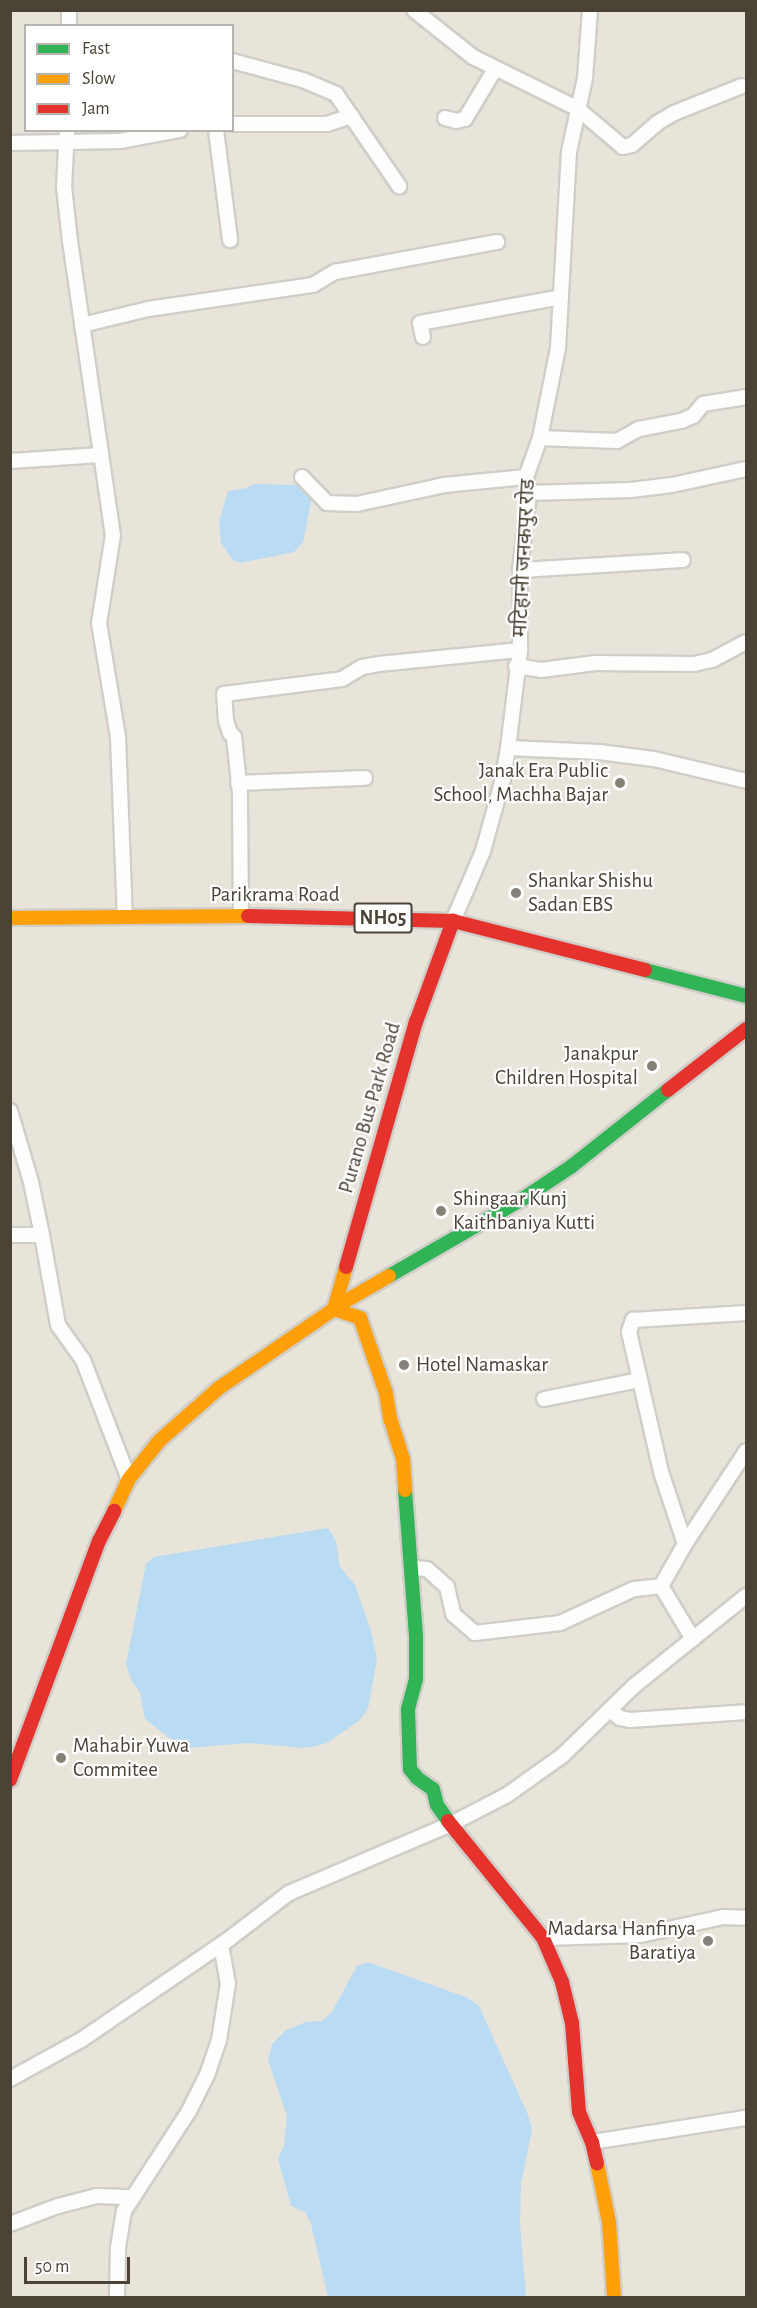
<!DOCTYPE html>
<meta charset="utf-8">
<style>
body{margin:0}
#map{position:relative;width:757px;height:2308px;overflow:hidden;background:#f3f2ec;font-family:"Alegreya Sans","Noto Sans Devanagari",sans-serif}
div>[style]{position:absolute}
[style*='--x']{left:calc(var(--x)*1px);top:calc(var(--y)*1px);width:calc(var(--w)*1px);rotate:calc(var(--a)*1deg)}
.residential>*{inset:0;background:#e8e4d9}
.water>*{inset:0;background:#b9dbf4}
.roads{filter:drop-shadow(2px 0 #d0cec8) drop-shadow(-2px 0 #d0cec8) drop-shadow(0 2px #d0cec8) drop-shadow(0 -2px #d0cec8)}
.street>*{height:14px;margin:-7px;padding:0 7px;transform-origin:7px;border-radius:7px;background:#fdfdfc}
.fast>*{height:14px;margin:-7px;padding:0 7px;transform-origin:7px;border-radius:7px;background:#30b455}
.slow>*{height:14px;margin:-7px;padding:0 7px;transform-origin:7px;border-radius:7px;background:#ff9f0a}
.jam>*{height:14px;margin:-7px;padding:0 7px;transform-origin:7px;border-radius:7px;background:#e5322d}
.dots>*{width:16px;height:16px;translate:-50% -50%;box-sizing:border-box;border:3px solid #fff;border-radius:50%}
span{translate:-50% -50%;white-space:nowrap;text-align:center;line-height:1.15;-webkit-text-stroke:4.5px #fff;paint-order:stroke}
.shield-label span{padding:2px 4px;background:#fff;border:2px solid;border-radius:4px;-webkit-text-stroke-width:0}
.shield-label{font-size:20px;color:#4b4436;font-weight:700}
.street-label{font-size:21px;color:#4b4436}
.poi-label{font-size:21px;color:#4b4436}
.right{translate:-100% -50%;text-align:right}
.left{translate:0 -50%;text-align:left}
.frame{position:absolute;inset:0;border:12px solid #4b4436;pointer-events:none}
.legend{position:absolute;left:24px;top:24px;width:210px;height:108px;box-sizing:border-box;background:#fff;border:2px solid #b7b4af;margin:0;padding:8px 10px;list-style:none;font-size:18px;color:#4b4436}
.legend li{display:flex;align-items:center;gap:12px;height:30px}
.legend b{width:30px;border:2px solid #b7b4af}
.scale{position:absolute;left:24px;top:2257px;width:106px;height:27px;box-sizing:border-box;border:3px solid #4b4436;border-top:0;padding-left:8px;font-size:18px;line-height:21px;white-space:nowrap;color:#4b4436;-webkit-text-stroke:4px #fff;paint-order:stroke}
</style>
<div id="map">
<div class="residential">
<div style="clip-path:polygon(evenodd,11px 11px,746px 11px,746px 2297px,11px 2297px,11px 11px,26px 26px,232px 26px,232px 130px,26px 130px,26px 26px)"></div>
</div>
<div class="water">
<div style="clip-path:polygon(253px 484px,301px 485px,312px 497px,303px 542px,294px 552px,240px 563px,233px 560px,221px 543px,219px 522px,228px 491px,247px 488px)"></div>
<div style="clip-path:polygon(328px 1528px,336px 1541px,340px 1567px,355px 1585px,371px 1631px,377px 1659px,368px 1709px,360px 1720px,327px 1743px,316px 1746px,303px 1748px,249px 1743px,188px 1748px,181px 1747px,145px 1719px,140px 1692px,132px 1682px,126px 1664px,146px 1564px,154px 1557px)"></div>
<div style="clip-path:polygon(368px 1962px,468px 1998px,479px 2006px,528px 2115px,532px 2130px,521px 2183px,520px 2224px,526px 2297px,328px 2297px,311px 2224px,305px 2212px,291px 2206px,278px 2159px,284px 2146px,287px 2116px,268px 2060px,272px 2044px,286px 2030px,306px 2022px,322px 2021px,332px 2012px,357px 1966px)"></div>
</div>
<div class="roads">
<div class="street">
<div style="--x:69;--y:10;--w:16;--a:90"></div>
<div style="--x:414;--y:10;--w:75;--a:38.5"></div>
<div style="--x:473;--y:57;--w:117;--a:26.3"></div>
<div style="--x:578;--y:109;--w:59;--a:40.2"></div>
<div style="--x:623;--y:147;--w:9;--a:-13"></div>
<div style="--x:632;--y:145;--w:33;--a:-41"></div>
<div style="--x:657;--y:123;--w:20;--a:-30"></div>
<div style="--x:674;--y:113;--w:73;--a:-21.7"></div>
<div style="--x:232;--y:61;--w:73;--a:15"></div>
<div style="--x:303;--y:80;--w:36;--a:23"></div>
<div style="--x:336;--y:94;--w:112;--a:55.6"></div>
<div style="--x:445;--y:118;--w:11;--a:15"></div>
<div style="--x:456;--y:121;--w:9;--a:-13"></div>
<div style="--x:465;--y:119;--w:58;--a:-59"></div>
<div style="--x:232;--y:124;--w:95;--a:0"></div>
<div style="--x:327;--y:124;--w:26;--a:-18"></div>
<div style="--x:67;--y:130;--w:57;--a:93"></div>
<div style="--x:64;--y:187;--w:54;--a:83.7"></div>
<div style="--x:70;--y:241;--w:297;--a:81.7"></div>
<div style="--x:113;--y:535;--w:89;--a:99"></div>
<div style="--x:99;--y:623;--w:116;--a:80.5"></div>
<div style="--x:118;--y:737;--w:179;--a:87.8"></div>
<div style="--x:216;--y:130;--w:111;--a:82.7"></div>
<div style="--x:10;--y:143;--w:110;--a:-1"></div>
<div style="--x:120;--y:141;--w:61;--a:-10.4"></div>
<div style="--x:82;--y:325;--w:68;--a:-13.6"></div>
<div style="--x:148;--y:309;--w:167;--a:-8.3"></div>
<div style="--x:313;--y:285;--w:26;--a:-31"></div>
<div style="--x:335;--y:272;--w:165;--a:-10.5"></div>
<div style="--x:423;--y:337;--w:14;--a:-102"></div>
<div style="--x:420;--y:323;--w:143;--a:-10.4"></div>
<div style="--x:540;--y:438;--w:77;--a:2.2"></div>
<div style="--x:617;--y:441;--w:25;--a:-29"></div>
<div style="--x:639;--y:429;--w:43;--a:-10.8"></div>
<div style="--x:681;--y:421;--w:13;--a:-23"></div>
<div style="--x:693;--y:416;--w:16;--a:-50"></div>
<div style="--x:703;--y:404;--w:44;--a:-9.2"></div>
<div style="--x:10;--y:461;--w:91;--a:-3.8"></div>
<div style="--x:302;--y:477;--w:36;--a:46"></div>
<div style="--x:327;--y:503;--w:30;--a:2"></div>
<div style="--x:357;--y:504;--w:89;--a:-12.3"></div>
<div style="--x:444;--y:485;--w:82;--a:-5.6"></div>
<div style="--x:529;--y:493;--w:102;--a:-1.7"></div>
<div style="--x:631;--y:490;--w:41;--a:-7"></div>
<div style="--x:672;--y:485;--w:76;--a:-12.2"></div>
<div style="--x:520;--y:570;--w:163;--a:-3.5"></div>
<div style="--x:516;--y:666;--w:25;--a:9"></div>
<div style="--x:541;--y:670;--w:55;--a:-7.3"></div>
<div style="--x:596;--y:663;--w:98;--a:0.6"></div>
<div style="--x:694;--y:664;--w:18;--a:-13"></div>
<div style="--x:712;--y:660;--w:38;--a:-28"></div>
<div style="--x:508;--y:748;--w:91;--a:2.5"></div>
<div style="--x:599;--y:752;--w:55;--a:7.3"></div>
<div style="--x:654;--y:759;--w:95;--a:13.4"></div>
<div style="--x:238;--y:783;--w:127;--a:-2.3"></div>
<div style="--x:241;--y:916;--w:123;--a:-90.5"></div>
<div style="--x:240;--y:793;--w:56;--a:-96.1"></div>
<div style="--x:234;--y:737;--w:6;--a:-135"></div>
<div style="--x:230;--y:733;--w:13;--a:-108"></div>
<div style="--x:226;--y:721;--w:27;--a:-94"></div>
<div style="--x:224;--y:694;--w:119;--a:-7.2"></div>
<div style="--x:342;--y:679;--w:23;--a:-31"></div>
<div style="--x:362;--y:667;--w:17;--a:-10"></div>
<div style="--x:379;--y:664;--w:142;--a:-5.7"></div>
<div style="--x:453;--y:921;--w:76;--a:-66.8"></div>
<div style="--x:483;--y:851;--w:75;--a:-74.5"></div>
<div style="--x:503;--y:779;--w:31;--a:-81"></div>
<div style="--x:508;--y:748;--w:99;--a:-83"></div>
<div style="--x:520;--y:650;--w:80;--a:-90"></div>
<div style="--x:520;--y:570;--w:78;--a:-83.3"></div>
<div style="--x:529;--y:493;--w:16;--a:-101"></div>
<div style="--x:526;--y:477;--w:41;--a:-70.3"></div>
<div style="--x:540;--y:438;--w:92;--a:-78.7"></div>
<div style="--x:558;--y:348;--w:196;--a:-86.8"></div>
<div style="--x:569;--y:152;--w:76;--a:-77.8"></div>
<div style="--x:585;--y:78;--w:68;--a:-85.8"></div>
<div style="--x:10;--y:1111;--w:74;--a:73.5"></div>
<div style="--x:31;--y:1182;--w:54;--a:78.3"></div>
<div style="--x:42;--y:1235;--w:32;--a:180"></div>
<div style="--x:42;--y:1235;--w:91;--a:79.9"></div>
<div style="--x:58;--y:1325;--w:43;--a:54.5"></div>
<div style="--x:83;--y:1360;--w:128;--a:68.9"></div>
<div style="--x:640;--y:1380;--w:49;--a:-102.9"></div>
<div style="--x:629;--y:1332;--w:13;--a:-72"></div>
<div style="--x:633;--y:1320;--w:113;--a:-3.5"></div>
<div style="--x:544;--y:1399;--w:98;--a:-11.2"></div>
<div style="--x:640;--y:1380;--w:94;--a:77.1"></div>
<div style="--x:661;--y:1472;--w:76;--a:71.6"></div>
<div style="--x:685;--y:1544;--w:48;--a:119.7"></div>
<div style="--x:661;--y:1586;--w:62;--a:58.9"></div>
<div style="--x:685;--y:1544;--w:111;--a:-56.7"></div>
<div style="--x:412;--y:1568;--w:15;--a:4"></div>
<div style="--x:427;--y:1569;--w:27;--a:42"></div>
<div style="--x:447;--y:1587;--w:28;--a:77"></div>
<div style="--x:453;--y:1614;--w:29;--a:41"></div>
<div style="--x:475;--y:1633;--w:86;--a:-6.7"></div>
<div style="--x:560;--y:1623;--w:81;--a:-24.7"></div>
<div style="--x:634;--y:1589;--w:27;--a:-6"></div>
<div style="--x:610;--y:1710;--w:13;--a:39"></div>
<div style="--x:620;--y:1718;--w:10;--a:11"></div>
<div style="--x:630;--y:1720;--w:116;--a:-3.9"></div>
<div style="--x:543;--y:1938;--w:98;--a:-1.8"></div>
<div style="--x:641;--y:1935;--w:84;--a:-12.4"></div>
<div style="--x:723;--y:1917;--w:23;--a:2"></div>
<div style="--x:10;--y:2079;--w:81;--a:-28.8"></div>
<div style="--x:81;--y:2040;--w:179;--a:-34.3"></div>
<div style="--x:229;--y:1939;--w:76;--a:-37.5"></div>
<div style="--x:289;--y:1893;--w:176;--a:-23.1"></div>
<div style="--x:451;--y:1824;--w:63;--a:-27.4"></div>
<div style="--x:507;--y:1795;--w:69;--a:-35.5"></div>
<div style="--x:563;--y:1755;--w:99;--a:-44.2"></div>
<div style="--x:634;--y:1686;--w:144;--a:-38.8"></div>
<div style="--x:592;--y:2142;--w:156;--a:-8.9"></div>
<div style="--x:10;--y:2224;--w:51;--a:-20.6"></div>
<div style="--x:58;--y:2206;--w:40;--a:-14.4"></div>
<div style="--x:97;--y:2196;--w:35;--a:2"></div>
<div style="--x:117;--y:2298;--w:50;--a:-88.9"></div>
<div style="--x:118;--y:2248;--w:37;--a:-81"></div>
<div style="--x:124;--y:2211;--w:119;--a:-57"></div>
<div style="--x:189;--y:2111;--w:40;--a:-63.4"></div>
<div style="--x:207;--y:2075;--w:37;--a:-71"></div>
<div style="--x:219;--y:2040;--w:57;--a:-80.9"></div>
<div style="--x:228;--y:1984;--w:40;--a:-100"></div>
</div>
<div class="fast">
<div style="--x:645;--y:970;--w:104;--a:14.4"></div>
<div style="--x:389;--y:1276;--w:156;--a:-30"></div>
<div style="--x:524;--y:1198;--w:58;--a:-33.7"></div>
<div style="--x:572;--y:1166;--w:122;--a:-38.4"></div>
<div style="--x:405;--y:1490;--w:147;--a:85.7"></div>
<div style="--x:416;--y:1637;--w:42;--a:90"></div>
<div style="--x:416;--y:1679;--w:31;--a:105"></div>
<div style="--x:408;--y:1709;--w:60;--a:88.1"></div>
<div style="--x:410;--y:1769;--w:11;--a:52"></div>
<div style="--x:417;--y:1778;--w:19;--a:35"></div>
<div style="--x:433;--y:1789;--w:16;--a:76"></div>
<div style="--x:437;--y:1805;--w:19;--a:55"></div>
</div>
<div class="slow">
<div style="--x:10;--y:918;--w:238;--a:-0.5"></div>
<div style="--x:346;--y:1267;--w:44;--a:105.9"></div>
<div style="--x:334;--y:1309;--w:28;--a:19"></div>
<div style="--x:360;--y:1318;--w:79;--a:70.9"></div>
<div style="--x:386;--y:1393;--w:25;--a:81"></div>
<div style="--x:390;--y:1418;--w:43;--a:72.4"></div>
<div style="--x:403;--y:1459;--w:31;--a:86"></div>
<div style="--x:114;--y:1511;--w:35;--a:-65"></div>
<div style="--x:129;--y:1479;--w:48;--a:-51.7"></div>
<div style="--x:159;--y:1441;--w:80;--a:-41.5"></div>
<div style="--x:219;--y:1388;--w:152;--a:-34.5"></div>
<div style="--x:344;--y:1302;--w:52;--a:-30"></div>
<div style="--x:597;--y:2163;--w:60;--a:78.5"></div>
<div style="--x:609;--y:2222;--w:76;--a:86.2"></div>
</div>
<div class="jam">
<div style="--x:248;--y:916;--w:205;--a:1.4"></div>
<div style="--x:453;--y:921;--w:198;--a:14.3"></div>
<div style="--x:668;--y:1090;--w:99;--a:-38"></div>
<div style="--x:346;--y:1267;--w:255;--a:-74.1"></div>
<div style="--x:416;--y:1022;--w:108;--a:-69.9"></div>
<div style="--x:10;--y:1780;--w:255;--a:-69.6"></div>
<div style="--x:99;--y:1541;--w:34;--a:-63"></div>
<div style="--x:448;--y:1821;--w:151;--a:50.9"></div>
<div style="--x:543;--y:1938;--w:48;--a:66.6"></div>
<div style="--x:562;--y:1982;--w:42;--a:76.3"></div>
<div style="--x:572;--y:2023;--w:89;--a:85.5"></div>
<div style="--x:579;--y:2112;--w:33;--a:67"></div>
<div style="--x:592;--y:2142;--w:22;--a:77"></div>
</div>
</div>
<div class="dots">
<div style="left:620px;top:783px;background:#868176"></div>
<div style="left:516px;top:893px;background:#868176"></div>
<div style="left:652px;top:1066px;background:#868176"></div>
<div style="left:441px;top:1211px;background:#868176"></div>
<div style="left:404px;top:1365px;background:#868176"></div>
<div style="left:61px;top:1758px;background:#868176"></div>
<div style="left:708px;top:1941px;background:#868176"></div>
</div>
<div class="shield-label">
<span style="left:383px;top:918px">NH05</span>
</div>
<div class="street-label">
<span style="left:524px;top:558px;rotate:-87deg">मटिहानी जनकपुर रोड</span>
<span style="left:275px;top:895px">Parikrama Road</span>
<span style="left:370px;top:1108px;rotate:-74deg">Purano Bus Park Road</span>
</div>
<div class="poi-label">
<span class="right" style="left:608px;top:783px">Janak Era Public<br>School, Machha Bajar</span>
<span class="left" style="left:528px;top:893px">Shankar Shishu<br>Sadan EBS</span>
<span class="right" style="left:638px;top:1066px">Janakpur<br>Children Hospital</span>
<span class="left" style="left:453px;top:1211px">Shingaar Kunj<br>Kaithbaniya Kutti</span>
<span class="left" style="left:416px;top:1365px">Hotel Namaskar</span>
<span class="left" style="left:73px;top:1758px">Mahabir Yuwa<br>Commitee</span>
<span class="right" style="left:696px;top:1941px">Madarsa Hanfinya<br>Baratiya</span>
</div>
<div class="frame"></div>
<ul class="legend">
<li><b style="height:8px;background:#30b455"></b>Fast</li>
<li><b style="height:8px;background:#ff9f0a"></b>Slow</li>
<li><b style="height:8px;background:#e5322d"></b>Jam</li>
</ul>
<div class="scale">50 m</div>
</div>
